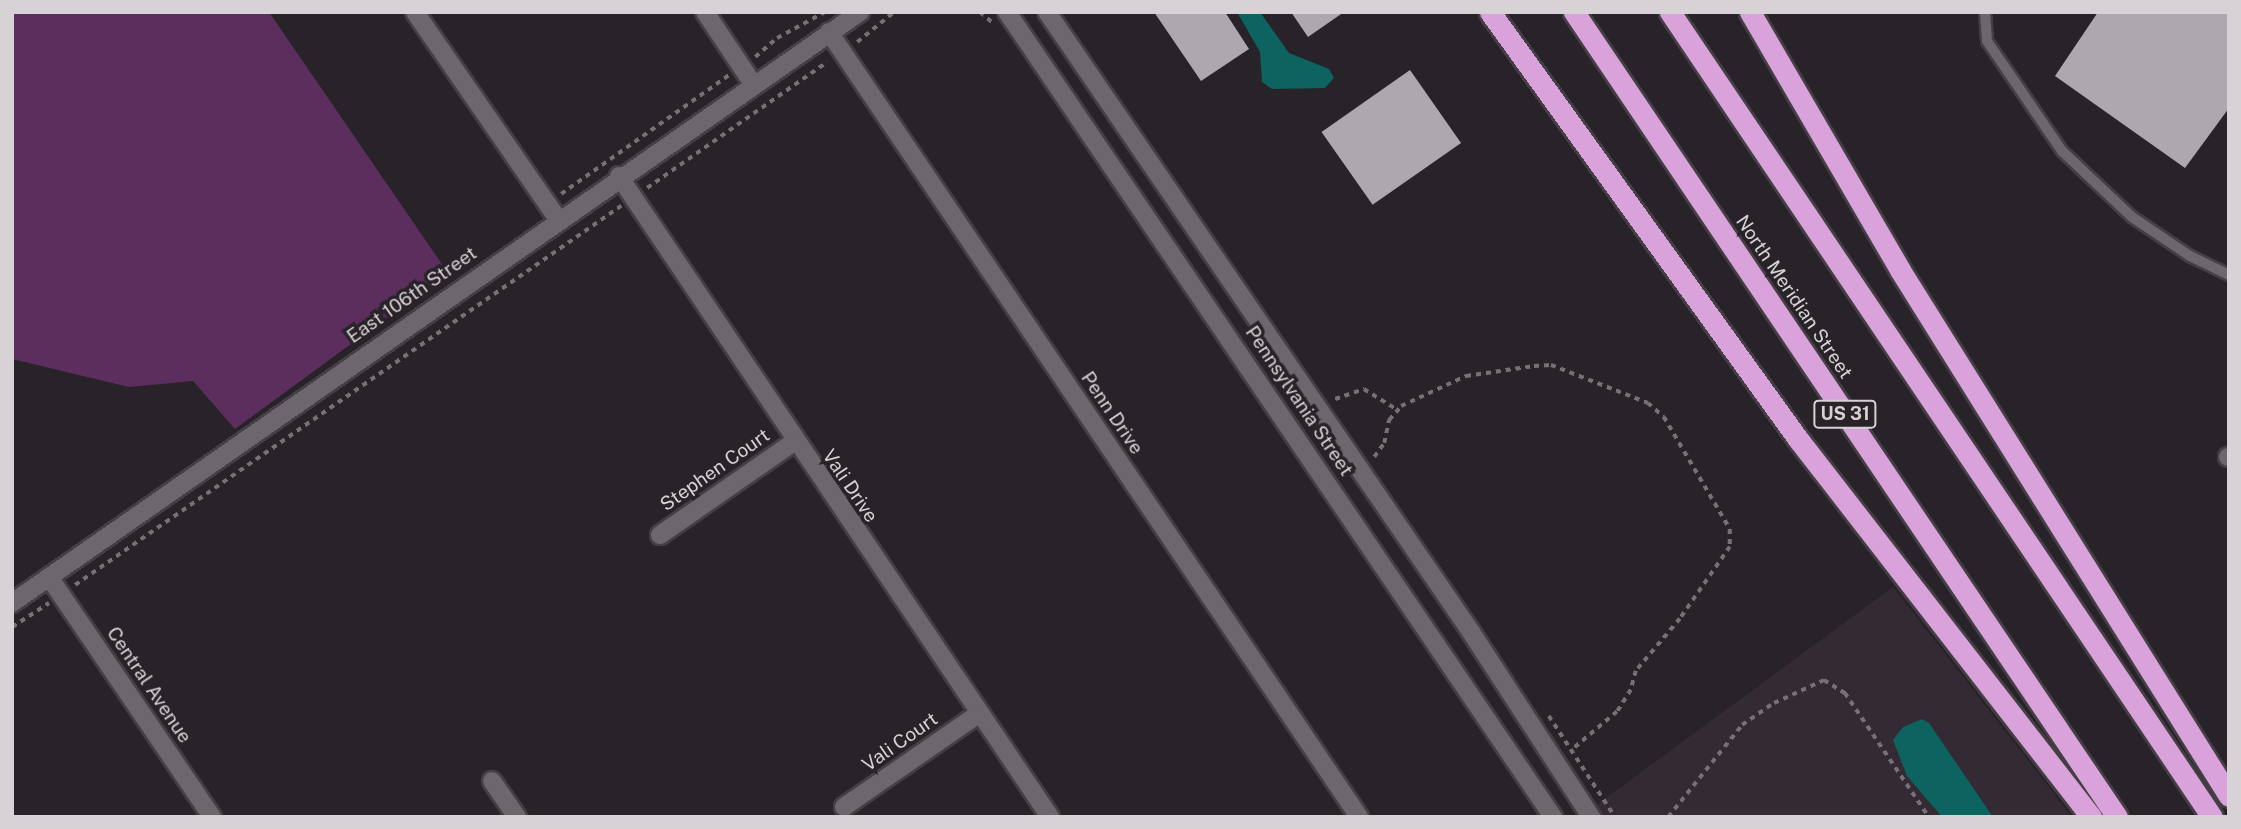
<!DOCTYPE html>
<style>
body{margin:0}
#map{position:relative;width:2241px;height:829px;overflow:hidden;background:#282328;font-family:"Public Sans",sans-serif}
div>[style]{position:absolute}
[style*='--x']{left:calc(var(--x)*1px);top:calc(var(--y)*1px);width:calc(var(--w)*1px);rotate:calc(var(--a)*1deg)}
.built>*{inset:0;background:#342a34}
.green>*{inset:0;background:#5c2e5e}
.water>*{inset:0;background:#0d635f}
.building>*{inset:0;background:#aea7ae;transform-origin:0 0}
.path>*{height:3.5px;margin-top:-1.75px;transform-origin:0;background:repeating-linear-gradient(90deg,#757175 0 5px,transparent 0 10px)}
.roads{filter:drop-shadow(2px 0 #443f44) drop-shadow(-2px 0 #443f44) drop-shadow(0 2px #443f44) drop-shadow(0 -2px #443f44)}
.service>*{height:10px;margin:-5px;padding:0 5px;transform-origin:5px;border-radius:5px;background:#6d666d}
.minor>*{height:18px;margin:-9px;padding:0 9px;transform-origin:9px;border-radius:9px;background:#6d666d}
.tertiary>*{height:18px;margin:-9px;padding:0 9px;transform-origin:9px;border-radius:9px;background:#6d666d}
.secondary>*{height:18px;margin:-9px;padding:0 9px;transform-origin:9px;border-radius:9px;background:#6d666d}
.motorway>*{height:21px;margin:-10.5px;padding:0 10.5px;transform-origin:10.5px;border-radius:10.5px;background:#d9a2da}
span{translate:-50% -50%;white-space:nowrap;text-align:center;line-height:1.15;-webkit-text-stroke:7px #282328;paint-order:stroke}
.shield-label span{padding:2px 5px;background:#282328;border:2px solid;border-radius:5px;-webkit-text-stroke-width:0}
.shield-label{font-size:18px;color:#d6d2d6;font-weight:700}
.street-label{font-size:19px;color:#d6d2d6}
.frame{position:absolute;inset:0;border:14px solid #d6d2d6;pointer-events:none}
</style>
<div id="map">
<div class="built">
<div style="clip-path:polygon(1893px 587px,2072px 817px,1580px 817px)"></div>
</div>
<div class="green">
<div style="clip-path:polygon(12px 12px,269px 12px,448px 273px,235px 429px,193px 381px,129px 387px,12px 359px)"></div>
</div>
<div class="water">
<div style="clip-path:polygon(1237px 12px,1260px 12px,1289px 53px,1329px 69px,1334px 78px,1325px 88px,1272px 89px,1262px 82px,1260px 52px)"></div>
<div style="clip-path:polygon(1922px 719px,1929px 723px,1993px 817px,1942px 817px,1907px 776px,1893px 740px,1903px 727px)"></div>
</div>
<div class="building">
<div style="clip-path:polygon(1154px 12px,1225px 12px,1249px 49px,1201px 81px)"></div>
<div style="clip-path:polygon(1291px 12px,1344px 12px,1308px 37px)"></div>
<div style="clip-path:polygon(2098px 12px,2229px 12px,2229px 108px,2185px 168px,2055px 76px)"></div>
<div style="left:1410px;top:70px;width:89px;height:108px;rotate:55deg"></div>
</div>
<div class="path">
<div style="--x:980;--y:12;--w:16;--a:40"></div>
<div style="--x:857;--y:42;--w:48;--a:-39"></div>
<div style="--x:755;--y:57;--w:29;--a:-41"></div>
<div style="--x:777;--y:38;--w:55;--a:-28.4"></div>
<div style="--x:647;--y:188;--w:220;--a:-35"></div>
<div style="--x:561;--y:194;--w:206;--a:-35.3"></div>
<div style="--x:1335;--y:399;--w:31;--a:-19"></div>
<div style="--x:1364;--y:389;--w:39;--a:32"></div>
<div style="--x:1374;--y:457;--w:17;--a:-54"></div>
<div style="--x:1384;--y:443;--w:24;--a:-78"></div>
<div style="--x:1389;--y:420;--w:18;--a:-49"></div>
<div style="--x:1401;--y:406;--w:72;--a:-24.8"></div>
<div style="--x:1466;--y:376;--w:69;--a:-8.4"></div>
<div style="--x:1534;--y:366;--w:17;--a:-3"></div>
<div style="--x:1551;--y:365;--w:104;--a:21.4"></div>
<div style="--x:1648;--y:403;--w:21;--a:41"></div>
<div style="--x:1664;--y:417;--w:130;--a:59.5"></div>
<div style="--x:1730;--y:529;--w:18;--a:90"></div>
<div style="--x:1730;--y:547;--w:88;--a:124.8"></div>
<div style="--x:1680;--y:619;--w:68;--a:130.2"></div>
<div style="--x:1636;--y:671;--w:20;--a:105"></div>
<div style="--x:1631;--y:690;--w:26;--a:122"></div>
<div style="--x:1617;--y:712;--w:59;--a:139.8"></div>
<div style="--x:75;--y:585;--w:665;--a:-34.77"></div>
<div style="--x:12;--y:627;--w:44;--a:-33"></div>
<div style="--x:1549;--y:716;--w:121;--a:56.8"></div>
<div style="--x:1668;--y:817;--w:118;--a:-51.2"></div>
<div style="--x:1742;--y:725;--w:39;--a:-35"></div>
<div style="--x:1774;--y:703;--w:55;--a:-24.7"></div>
<div style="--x:1824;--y:680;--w:25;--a:32"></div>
<div style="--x:1845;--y:693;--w:150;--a:55.9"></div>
</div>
<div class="roads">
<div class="service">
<div style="--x:1985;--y:12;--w:29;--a:86"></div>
<div style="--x:1987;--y:41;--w:133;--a:55.7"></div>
<div style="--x:2062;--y:151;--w:96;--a:43.3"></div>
<div style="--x:2132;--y:217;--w:70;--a:33.9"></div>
<div style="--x:2190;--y:256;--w:43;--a:26"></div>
</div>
<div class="minor">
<div style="--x:415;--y:12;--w:252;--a:55.4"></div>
<div style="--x:705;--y:12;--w:87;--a:56.3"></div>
<div style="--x:829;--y:32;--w:947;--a:55.97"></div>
<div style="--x:619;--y:176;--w:772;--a:56.08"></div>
<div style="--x:2228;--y:457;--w:1;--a:0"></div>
<div style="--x:660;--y:535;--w:165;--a:-34.8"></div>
<div style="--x:49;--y:577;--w:290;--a:55.8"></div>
<div style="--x:492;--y:781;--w:44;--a:55.2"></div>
<div style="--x:844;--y:807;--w:165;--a:-34.7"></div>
</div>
<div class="tertiary">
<div style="--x:12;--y:603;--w:1034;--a:-34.87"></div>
</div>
<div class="secondary">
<div style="--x:1007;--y:12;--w:973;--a:55.85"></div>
<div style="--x:1047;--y:12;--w:751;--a:55.63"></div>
<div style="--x:1471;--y:632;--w:221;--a:57"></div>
</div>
<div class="motorway">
<div style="--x:1490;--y:12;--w:526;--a:54.2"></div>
<div style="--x:1798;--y:439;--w:478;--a:52.2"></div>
<div style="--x:1574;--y:12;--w:971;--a:56"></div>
<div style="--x:1670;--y:12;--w:970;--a:56.05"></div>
<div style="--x:1750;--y:12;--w:298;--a:59.8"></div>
<div style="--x:1900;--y:270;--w:620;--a:57.98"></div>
</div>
</div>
<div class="shield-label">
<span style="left:1845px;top:414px">US 31</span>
</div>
<div class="street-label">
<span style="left:412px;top:295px;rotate:-35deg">East 106th Street</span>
<span style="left:1794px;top:297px;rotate:56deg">North Meridian Street</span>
<span style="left:1299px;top:401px;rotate:56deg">Pennsylvania Street</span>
<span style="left:1112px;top:413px;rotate:56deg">Penn Drive</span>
<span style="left:715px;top:470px;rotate:-35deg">Stephen Court</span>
<span style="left:850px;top:486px;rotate:56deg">Vali Drive</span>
<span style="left:149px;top:685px;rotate:56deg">Central Avenue</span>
<span style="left:900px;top:742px;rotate:-35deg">Vali Court</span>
</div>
<div class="frame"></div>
</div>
